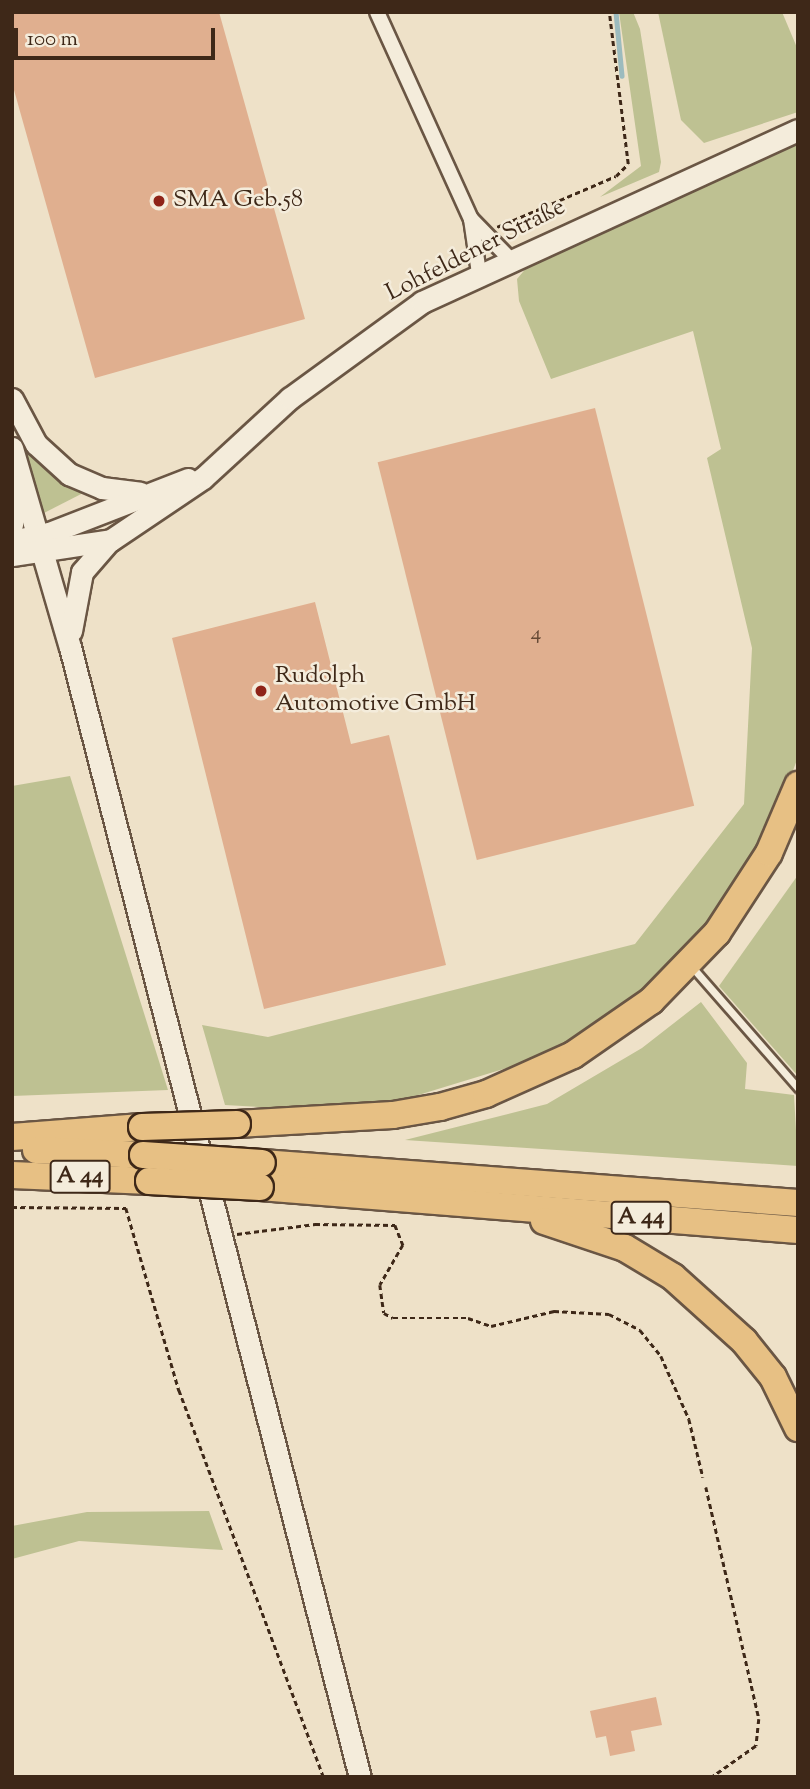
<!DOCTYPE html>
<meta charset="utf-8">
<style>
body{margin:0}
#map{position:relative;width:810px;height:1789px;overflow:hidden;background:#eee1c8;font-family:"Sorts Mill Goudy",serif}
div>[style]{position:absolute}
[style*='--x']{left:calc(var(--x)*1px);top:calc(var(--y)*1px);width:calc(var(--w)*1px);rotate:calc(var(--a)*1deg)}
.green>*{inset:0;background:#bec192}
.stream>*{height:4.5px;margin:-2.25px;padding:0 2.25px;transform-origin:2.25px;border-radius:2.25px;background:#9cbbbe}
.building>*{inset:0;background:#e0af8f;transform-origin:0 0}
.path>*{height:2.5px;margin-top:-1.25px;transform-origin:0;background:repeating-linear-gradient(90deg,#3e2818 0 5px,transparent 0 8.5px)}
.roads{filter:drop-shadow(2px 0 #6a5644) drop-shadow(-2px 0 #6a5644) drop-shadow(0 2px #6a5644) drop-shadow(0 -2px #6a5644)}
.lane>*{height:7px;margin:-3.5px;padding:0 3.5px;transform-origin:3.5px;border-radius:3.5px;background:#f4ecdb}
.street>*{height:14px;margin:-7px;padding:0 7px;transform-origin:7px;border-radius:7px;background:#f4ecdb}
.secondary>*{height:21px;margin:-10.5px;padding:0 10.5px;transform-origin:10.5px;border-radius:10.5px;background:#f4ecdb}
.highway>*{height:26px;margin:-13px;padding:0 13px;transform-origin:13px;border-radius:13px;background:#e7c084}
.bridges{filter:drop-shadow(2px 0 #3e2818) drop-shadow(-2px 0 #3e2818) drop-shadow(0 2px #3e2818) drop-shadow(0 -2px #3e2818)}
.highway-bridge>*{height:26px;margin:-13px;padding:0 13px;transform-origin:13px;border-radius:13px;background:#e7c084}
.dots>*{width:19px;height:19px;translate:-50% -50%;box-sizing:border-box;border:4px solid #f4ecdb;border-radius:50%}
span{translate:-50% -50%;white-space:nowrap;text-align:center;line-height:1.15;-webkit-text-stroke:5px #f4ecdb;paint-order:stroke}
.number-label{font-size:21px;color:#664a36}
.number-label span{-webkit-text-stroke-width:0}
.shield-label span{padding:2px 5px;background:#f4ecdb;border:2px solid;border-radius:5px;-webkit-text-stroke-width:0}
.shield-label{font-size:23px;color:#3e2818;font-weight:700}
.poi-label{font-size:24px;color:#3e2818}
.left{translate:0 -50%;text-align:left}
.street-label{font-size:24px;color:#3e2818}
.frame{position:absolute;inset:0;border:14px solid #3e2818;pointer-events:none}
.scale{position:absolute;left:14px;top:28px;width:201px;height:32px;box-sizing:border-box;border:4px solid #3e2818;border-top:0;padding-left:9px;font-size:21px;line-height:24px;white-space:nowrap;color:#3e2818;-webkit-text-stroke:5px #f4ecdb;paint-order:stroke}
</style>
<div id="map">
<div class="green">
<div style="clip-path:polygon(619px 12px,633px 12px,640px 29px,661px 162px,659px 172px,600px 197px,641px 166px)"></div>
<div style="clip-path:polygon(658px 12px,782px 12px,798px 50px,798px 112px,704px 143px,681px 120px)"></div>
<div style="clip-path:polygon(798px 139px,798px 757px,764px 849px,703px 943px,634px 1003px,549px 1055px,402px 1100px,296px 1109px,225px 1105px,202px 1025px,268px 1037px,635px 944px,744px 804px,752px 648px,707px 458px,721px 449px,693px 331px,551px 379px,519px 301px,517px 279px,528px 266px)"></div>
<div style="clip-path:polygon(24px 443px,89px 490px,42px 514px)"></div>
<div style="clip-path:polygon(70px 776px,168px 1090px,12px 1096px,12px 786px)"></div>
<div style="clip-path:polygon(798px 875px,798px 1076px,719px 986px)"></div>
<div style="clip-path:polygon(701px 1002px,747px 1063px,745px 1089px,794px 1095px,798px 1166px,405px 1140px,547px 1104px,642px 1048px)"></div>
<div style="clip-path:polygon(209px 1511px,223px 1550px,79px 1541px,12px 1559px,12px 1526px,87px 1512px)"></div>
</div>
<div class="stream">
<div style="--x:616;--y:12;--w:64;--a:84.6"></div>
</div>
<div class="building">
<div style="clip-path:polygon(12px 12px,219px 12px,305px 319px,95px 378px,12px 83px)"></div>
<div style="left:595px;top:408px;width:410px;height:224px;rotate:76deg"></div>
<div style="clip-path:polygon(315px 602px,351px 744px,389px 735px,446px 965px,264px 1009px,172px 638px)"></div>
<div style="clip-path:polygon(656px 1697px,662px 1725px,631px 1731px,635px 1751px,610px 1756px,606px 1736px,596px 1738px,590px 1711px)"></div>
</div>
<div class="path">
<div style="--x:497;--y:227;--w:129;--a:-23.2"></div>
<div style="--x:616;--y:176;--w:17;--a:-45"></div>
<div style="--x:628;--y:164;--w:153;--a:-97.1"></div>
<div style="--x:12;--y:1207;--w:114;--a:0.5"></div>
<div style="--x:126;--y:1208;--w:190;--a:73.8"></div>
<div style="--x:179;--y:1390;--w:413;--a:69.5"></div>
<div style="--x:237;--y:1234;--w:79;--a:-7.3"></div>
<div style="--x:315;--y:1224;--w:80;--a:0.7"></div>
<div style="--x:395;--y:1225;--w:22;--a:68"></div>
<div style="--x:403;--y:1245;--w:46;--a:119.9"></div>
<div style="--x:380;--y:1285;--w:28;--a:82"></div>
<div style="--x:384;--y:1313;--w:10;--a:29"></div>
<div style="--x:393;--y:1318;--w:75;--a:0"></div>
<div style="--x:468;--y:1318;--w:24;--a:19"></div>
<div style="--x:491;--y:1326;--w:65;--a:-13.4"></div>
<div style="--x:554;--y:1311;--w:55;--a:3.1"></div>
<div style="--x:609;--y:1314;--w:35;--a:27"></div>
<div style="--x:640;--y:1330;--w:33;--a:51"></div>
<div style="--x:661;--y:1356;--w:69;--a:66"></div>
<div style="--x:689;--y:1419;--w:60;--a:76.4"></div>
<div style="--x:706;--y:1487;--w:238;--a:77.1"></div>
<div style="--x:759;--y:1719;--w:27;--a:96"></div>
<div style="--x:756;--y:1746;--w:54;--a:144.8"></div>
</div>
<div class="roads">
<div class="lane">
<div style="--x:692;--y:967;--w:161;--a:48.8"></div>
</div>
<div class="street">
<div style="--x:377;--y:12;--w:227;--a:65.6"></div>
<div style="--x:471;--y:219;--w:55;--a:81.6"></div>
<div style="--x:471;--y:219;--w:56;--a:45.7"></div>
</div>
<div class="secondary">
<div style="--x:12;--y:399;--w:51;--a:61.9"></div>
<div style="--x:36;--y:444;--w:45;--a:42.3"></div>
<div style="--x:69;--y:474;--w:36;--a:23"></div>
<div style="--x:102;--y:488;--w:38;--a:7"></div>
<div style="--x:12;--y:448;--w:207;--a:73.8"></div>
<div style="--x:70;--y:647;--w:1167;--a:75.61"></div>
<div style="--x:12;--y:525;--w:39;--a:-87"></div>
<div style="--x:12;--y:541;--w:38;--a:-12"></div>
<div style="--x:49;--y:533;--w:149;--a:-21.2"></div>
<div style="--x:12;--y:555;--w:100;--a:-8.6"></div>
<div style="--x:111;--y:540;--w:111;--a:-34"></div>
<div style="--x:203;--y:478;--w:118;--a:-42.6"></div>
<div style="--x:290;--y:398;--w:163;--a:-36"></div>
<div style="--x:422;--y:302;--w:413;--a:-24.6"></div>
<div style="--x:71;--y:631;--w:60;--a:-79.4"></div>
<div style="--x:82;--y:572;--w:40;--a:-49"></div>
</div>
<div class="highway">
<div style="--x:237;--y:1124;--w:156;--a:-3.3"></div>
<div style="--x:393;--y:1115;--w:48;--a:-9.7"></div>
<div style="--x:440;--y:1107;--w:48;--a:-15.8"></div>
<div style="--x:486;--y:1094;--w:95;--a:-24.1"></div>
<div style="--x:573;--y:1055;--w:95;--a:-34.7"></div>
<div style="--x:651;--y:1001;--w:95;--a:-45.9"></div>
<div style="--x:717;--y:933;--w:95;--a:-57"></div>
<div style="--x:769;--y:853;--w:74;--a:-66.9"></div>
<div style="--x:12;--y:1137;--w:130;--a:-4.4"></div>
<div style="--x:36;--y:1150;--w:107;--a:2.7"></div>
<div style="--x:262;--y:1163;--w:537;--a:4.27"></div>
<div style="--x:12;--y:1175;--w:137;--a:2.5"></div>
<div style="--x:260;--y:1187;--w:540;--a:4.57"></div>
<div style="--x:544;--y:1221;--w:85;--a:18.4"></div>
<div style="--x:625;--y:1248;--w:56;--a:31.1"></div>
<div style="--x:673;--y:1277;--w:96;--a:42"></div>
<div style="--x:744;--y:1341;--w:46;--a:51.1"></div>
<div style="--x:773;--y:1377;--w:57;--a:63.9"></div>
</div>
</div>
<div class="bridges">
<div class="highway-bridge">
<div style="--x:142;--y:1127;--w:95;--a:-1.8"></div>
<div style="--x:143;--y:1155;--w:119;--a:3.8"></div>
<div style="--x:149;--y:1181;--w:111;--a:3.1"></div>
</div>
</div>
<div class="dots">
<div style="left:159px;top:201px;background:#8f2418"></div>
<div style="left:261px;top:691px;background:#8f2418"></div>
</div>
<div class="number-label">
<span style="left:536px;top:634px">4</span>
</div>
<div class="shield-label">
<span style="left:80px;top:1177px">A 44</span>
<span style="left:641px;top:1218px">A 44</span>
</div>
<div class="poi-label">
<span class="left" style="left:173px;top:201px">SMA Geb.58</span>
<span class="left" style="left:275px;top:691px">Rudolph<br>Automotive GmbH</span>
</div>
<div class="street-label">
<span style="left:476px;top:251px;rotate:-27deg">Lohfeldener Straße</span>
</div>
<div class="frame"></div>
<div class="scale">100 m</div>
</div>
